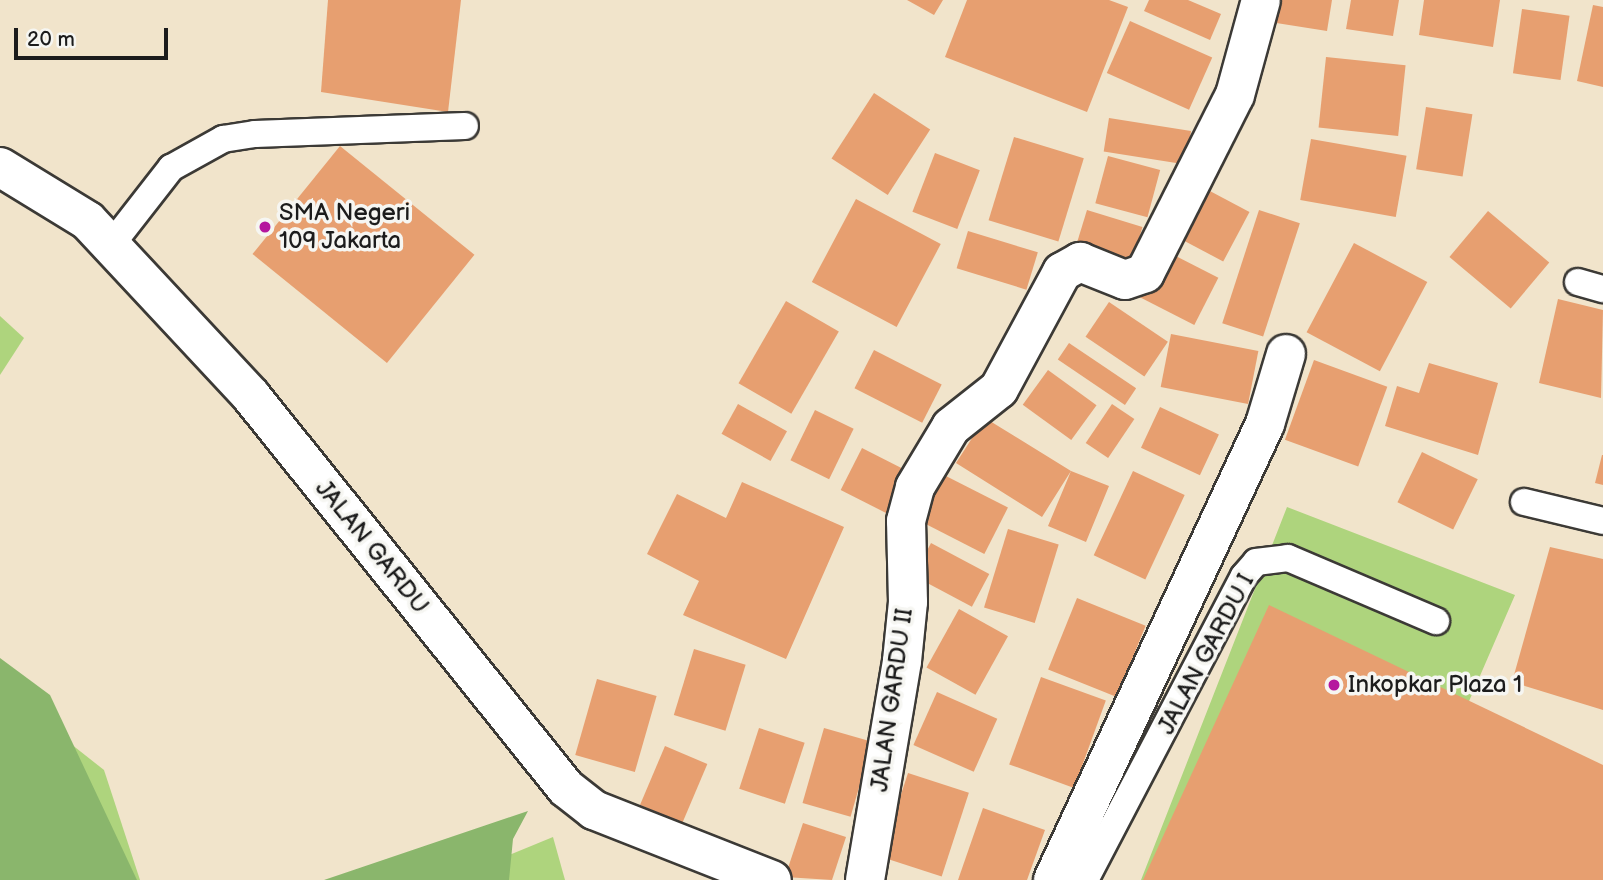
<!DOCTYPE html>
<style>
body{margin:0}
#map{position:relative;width:1603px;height:880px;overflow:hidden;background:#f1e4cb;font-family:"Balsamiq Sans",sans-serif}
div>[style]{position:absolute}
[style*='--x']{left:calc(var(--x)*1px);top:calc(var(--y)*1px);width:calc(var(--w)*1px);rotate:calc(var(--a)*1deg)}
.green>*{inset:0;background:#aed47d}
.forest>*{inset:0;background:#8ab66c}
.building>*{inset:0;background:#e79f70;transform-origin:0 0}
.roads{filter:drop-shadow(2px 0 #3c3a36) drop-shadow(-2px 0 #3c3a36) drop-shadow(0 2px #3c3a36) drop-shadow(0 -2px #3c3a36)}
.service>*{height:26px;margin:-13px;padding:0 13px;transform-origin:13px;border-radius:13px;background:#fff}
.minor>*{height:38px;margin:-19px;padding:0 19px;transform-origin:19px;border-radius:19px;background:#fff}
.dots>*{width:19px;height:19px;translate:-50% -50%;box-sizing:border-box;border:4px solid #f6f6f2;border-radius:50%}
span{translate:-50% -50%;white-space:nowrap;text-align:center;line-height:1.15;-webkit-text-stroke:7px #f6f6f2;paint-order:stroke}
.poi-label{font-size:24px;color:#1c1c1c}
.left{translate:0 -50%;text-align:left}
.street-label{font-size:24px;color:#1c1c1c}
.scale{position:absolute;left:14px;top:28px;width:154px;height:32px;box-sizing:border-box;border:4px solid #1c1c1c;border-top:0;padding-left:9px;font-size:21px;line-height:24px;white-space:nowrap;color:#1c1c1c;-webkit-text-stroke:5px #f6f6f2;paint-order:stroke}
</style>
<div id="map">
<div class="green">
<div style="clip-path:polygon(0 316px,24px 338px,0 375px)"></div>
<div style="clip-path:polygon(1287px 507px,1515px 595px,1460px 722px,1603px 880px,1141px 880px)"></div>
<div style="clip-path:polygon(0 688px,104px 770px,140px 880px,125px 880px)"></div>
<div style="clip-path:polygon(553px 837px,565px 880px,449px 880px)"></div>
</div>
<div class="forest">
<div style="clip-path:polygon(0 658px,50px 695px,137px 880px,0 880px)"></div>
<div style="clip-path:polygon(528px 811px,513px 839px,509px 880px,324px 880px)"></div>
</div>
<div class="building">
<div style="clip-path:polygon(328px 0,461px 0,448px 112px,321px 92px)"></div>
<div style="clip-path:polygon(907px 0,943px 0,934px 15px)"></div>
<div style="clip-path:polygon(967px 0,1109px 0,1128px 7px,1087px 112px,945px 57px)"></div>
<div style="clip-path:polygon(1149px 0,1188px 0,1221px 14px,1210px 40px,1144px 11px)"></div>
<div style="clip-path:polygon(1267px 0,1332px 0,1327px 31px,1264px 21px)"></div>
<div style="clip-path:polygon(1351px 0,1399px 0,1393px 36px,1346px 29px)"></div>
<div style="clip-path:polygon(1424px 0,1500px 0,1493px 47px,1419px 35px)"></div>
<div style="clip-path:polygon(1593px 5px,1603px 7px,1603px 87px,1577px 81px)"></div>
<div style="left:1522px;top:9px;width:48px;height:65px;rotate:8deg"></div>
<div style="left:1130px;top:21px;width:90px;height:57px;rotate:24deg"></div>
<div style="left:1326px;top:57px;width:80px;height:71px;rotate:6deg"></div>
<div style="left:874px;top:93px;width:67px;height:78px;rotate:33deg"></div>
<div style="left:1426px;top:107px;width:47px;height:63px;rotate:9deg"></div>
<div style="left:1109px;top:118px;width:83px;height:34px;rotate:9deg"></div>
<div style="left:1014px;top:137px;width:73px;height:87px;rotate:17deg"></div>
<div style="left:1311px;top:139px;width:97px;height:62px;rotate:10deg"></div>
<div style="left:340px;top:146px;width:173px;height:139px;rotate:39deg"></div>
<div style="left:935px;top:153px;width:48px;height:63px;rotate:21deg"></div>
<div style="left:1108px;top:156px;width:54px;height:49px;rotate:15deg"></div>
<div style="left:1208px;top:190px;width:47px;height:56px;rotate:28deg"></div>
<div style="left:856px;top:199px;width:96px;height:94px;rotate:28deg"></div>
<div style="left:1087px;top:210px;width:58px;height:44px;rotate:17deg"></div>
<div style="left:1259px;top:210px;width:43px;height:119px;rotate:18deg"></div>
<div style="left:1488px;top:211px;width:80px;height:60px;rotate:40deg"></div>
<div style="left:968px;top:231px;width:73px;height:39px;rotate:17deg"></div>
<div style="left:1354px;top:243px;width:83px;height:101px;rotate:28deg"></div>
<div style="left:1164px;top:250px;width:61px;height:53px;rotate:27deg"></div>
<div style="clip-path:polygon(1558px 299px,1603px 310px,1601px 398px,1539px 383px)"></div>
<div style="left:786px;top:301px;width:61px;height:95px;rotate:30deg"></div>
<div style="left:1109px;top:302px;width:71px;height:42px;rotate:34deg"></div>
<div style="left:1171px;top:334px;width:89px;height:54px;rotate:11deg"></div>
<div style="left:1069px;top:343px;width:81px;height:20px;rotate:34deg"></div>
<div style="left:874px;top:350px;width:76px;height:43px;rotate:27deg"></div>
<div style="left:1314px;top:360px;width:78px;height:85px;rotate:20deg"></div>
<div style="clip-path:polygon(1429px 363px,1498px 383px,1478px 455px,1385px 426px,1397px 386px,1419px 393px)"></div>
<div style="left:1048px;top:370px;width:60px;height:43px;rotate:36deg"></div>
<div style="left:738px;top:404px;width:56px;height:34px;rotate:29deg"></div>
<div style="left:1112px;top:404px;width:27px;height:47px;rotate:34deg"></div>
<div style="left:1160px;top:407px;width:65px;height:45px;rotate:25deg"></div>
<div style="left:815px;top:410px;width:43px;height:56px;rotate:26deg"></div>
<div style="clip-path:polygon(985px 418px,1071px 471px,1109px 486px,1086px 542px,1048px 526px,1071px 471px,1042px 517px,956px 463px)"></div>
<div style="left:862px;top:448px;width:53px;height:47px;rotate:27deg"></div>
<div style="left:1422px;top:452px;width:62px;height:56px;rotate:26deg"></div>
<div style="clip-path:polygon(1602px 455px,1603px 455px,1603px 485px,1595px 483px)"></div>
<div style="left:1133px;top:471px;width:57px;height:93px;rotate:25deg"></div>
<div style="left:942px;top:474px;width:74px;height:52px;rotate:27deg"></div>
<div style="clip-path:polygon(742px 482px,844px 527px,786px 659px,683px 615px,699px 581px,647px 554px,677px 494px,726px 518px)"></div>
<div style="left:1008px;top:529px;width:53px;height:82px;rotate:17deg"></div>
<div style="left:931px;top:543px;width:66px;height:37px;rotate:28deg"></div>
<div style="clip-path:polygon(1550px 547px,1603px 559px,1603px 710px,1512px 682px)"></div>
<div style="left:1077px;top:598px;width:74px;height:77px;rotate:22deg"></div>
<div style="clip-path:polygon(1269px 605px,1603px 765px,1603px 880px,1143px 880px)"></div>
<div style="left:959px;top:609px;width:56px;height:67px;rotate:29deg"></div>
<div style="left:694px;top:649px;width:54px;height:69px;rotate:17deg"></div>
<div style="left:1041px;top:677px;width:69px;height:93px;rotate:20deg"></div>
<div style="left:597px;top:679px;width:62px;height:79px;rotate:16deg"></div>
<div style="left:937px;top:692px;width:66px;height:58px;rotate:24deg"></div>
<div style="left:759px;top:728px;width:48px;height:64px;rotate:18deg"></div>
<div style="left:824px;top:728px;width:50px;height:78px;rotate:16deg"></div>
<div style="left:665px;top:746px;width:46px;height:64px;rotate:23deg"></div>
<div style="left:908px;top:773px;width:64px;height:88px;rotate:18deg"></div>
<div style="clip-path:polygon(983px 808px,1045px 830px,1027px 880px,958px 880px)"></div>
<div style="clip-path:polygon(803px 823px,846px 837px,832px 880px,785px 877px)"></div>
</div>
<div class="roads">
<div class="service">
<div style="--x:111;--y:245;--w:98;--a:-52.1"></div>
<div style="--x:171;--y:168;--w:60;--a:-29.1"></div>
<div style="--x:223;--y:139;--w:32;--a:-9"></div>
<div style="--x:255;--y:134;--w:210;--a:-2.2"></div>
<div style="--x:1578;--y:282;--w:26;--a:16"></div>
<div style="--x:1524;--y:502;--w:81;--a:13.5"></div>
<div style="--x:1085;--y:880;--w:343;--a:-62.4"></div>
<div style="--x:1244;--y:576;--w:18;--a:-49"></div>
<div style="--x:1256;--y:562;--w:32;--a:-7"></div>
<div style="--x:1288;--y:558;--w:161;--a:23.1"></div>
</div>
<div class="minor">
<div style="--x:0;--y:167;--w:103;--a:31.5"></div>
<div style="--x:88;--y:221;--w:239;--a:47"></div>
<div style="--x:251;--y:396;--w:503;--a:51.22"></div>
<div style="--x:566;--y:788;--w:36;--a:38"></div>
<div style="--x:594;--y:810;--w:191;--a:21.5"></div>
<div style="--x:865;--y:880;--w:222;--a:-80.4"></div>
<div style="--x:902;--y:661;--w:59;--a:-84.2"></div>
<div style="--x:908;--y:602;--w:81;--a:-91.4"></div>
<div style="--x:906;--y:521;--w:35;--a:-75"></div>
<div style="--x:915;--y:487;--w:70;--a:-59"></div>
<div style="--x:951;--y:427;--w:61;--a:-38.4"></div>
<div style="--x:999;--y:389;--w:133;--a:-61.7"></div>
<div style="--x:1062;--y:272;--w:21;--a:-29"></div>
<div style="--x:1080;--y:262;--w:48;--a:21.8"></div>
<div style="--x:1125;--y:280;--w:21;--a:-19"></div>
<div style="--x:1145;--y:273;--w:199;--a:-63.2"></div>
<div style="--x:1235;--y:95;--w:98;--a:-74.7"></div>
<div style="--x:1053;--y:880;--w:503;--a:-65.07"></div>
<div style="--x:1265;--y:424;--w:73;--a:-73.3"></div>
</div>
</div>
<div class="dots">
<div style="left:265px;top:227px;background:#b5179e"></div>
<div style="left:1334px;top:685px;background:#b5179e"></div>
</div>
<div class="poi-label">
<span class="left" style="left:279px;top:227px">SMA Negeri<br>109 Jakarta</span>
<span class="left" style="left:1348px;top:685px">Inkopkar Plaza 1</span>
</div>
<div class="street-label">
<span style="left:372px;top:547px;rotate:51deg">JALAN GARDU</span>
<span style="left:1206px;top:654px;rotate:-62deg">JALAN GARDU I</span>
<span style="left:892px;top:700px;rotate:-82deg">JALAN GARDU II</span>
</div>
<div class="scale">20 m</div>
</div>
